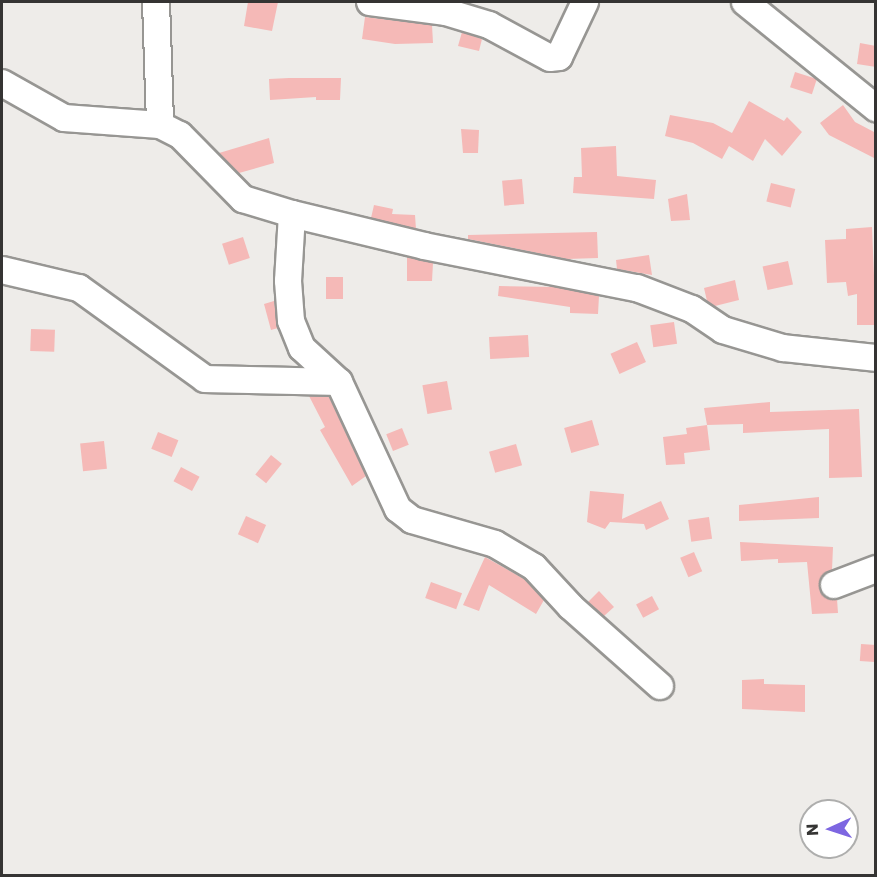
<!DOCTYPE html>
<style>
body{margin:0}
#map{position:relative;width:877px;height:877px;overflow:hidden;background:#eeece9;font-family:Poppins,sans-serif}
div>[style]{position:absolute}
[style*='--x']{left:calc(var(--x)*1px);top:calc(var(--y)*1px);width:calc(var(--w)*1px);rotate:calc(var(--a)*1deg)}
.building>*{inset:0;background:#f5b9b7;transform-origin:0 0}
.roads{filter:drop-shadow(2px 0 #979693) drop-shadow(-2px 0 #979693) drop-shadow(0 2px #979693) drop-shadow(0 -2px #979693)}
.minor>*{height:26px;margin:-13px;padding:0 13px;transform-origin:13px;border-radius:13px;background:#fff}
span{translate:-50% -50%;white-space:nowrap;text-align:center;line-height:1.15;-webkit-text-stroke:5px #fff;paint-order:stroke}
.frame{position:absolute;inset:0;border:3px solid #353433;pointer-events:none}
.north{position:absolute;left:799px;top:799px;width:60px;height:60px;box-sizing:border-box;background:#fff;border:2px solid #aeaead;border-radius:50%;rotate:267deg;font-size:16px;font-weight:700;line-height:24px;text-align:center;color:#353433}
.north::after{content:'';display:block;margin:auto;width:21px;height:27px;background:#7d66e1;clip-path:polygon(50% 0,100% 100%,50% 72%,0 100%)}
</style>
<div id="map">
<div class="building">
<div style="clip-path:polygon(248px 2px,278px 2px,272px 31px,244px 26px)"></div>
<div style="clip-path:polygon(365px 17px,432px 25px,433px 43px,395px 44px,362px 39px)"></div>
<div style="clip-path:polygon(462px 32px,482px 39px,479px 51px,458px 46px)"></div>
<div style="clip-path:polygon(860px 43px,876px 46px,876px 67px,857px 64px)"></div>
<div style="left:795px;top:72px;width:23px;height:16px;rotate:18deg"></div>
<div style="clip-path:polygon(289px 78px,341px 78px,340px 100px,316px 100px,316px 97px,270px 100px,269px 79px)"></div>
<div style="clip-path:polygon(749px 101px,784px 121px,787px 117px,802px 132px,782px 156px,765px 139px,753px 161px,729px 146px,722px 159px,693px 143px,665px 136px,670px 115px,713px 123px,732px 133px)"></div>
<div style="clip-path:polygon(843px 105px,855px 122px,876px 133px,876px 159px,829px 135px,820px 123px)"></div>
<div style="clip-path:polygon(461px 129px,479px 130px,478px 153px,463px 153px)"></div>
<div style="clip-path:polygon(269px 138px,274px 163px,239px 173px,219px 153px)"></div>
<div style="clip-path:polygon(616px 146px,617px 176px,656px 180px,654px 199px,573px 193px,574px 177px,582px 177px,581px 148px)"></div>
<div style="left:522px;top:179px;width:25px;height:20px;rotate:85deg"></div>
<div style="left:771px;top:183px;width:25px;height:19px;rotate:14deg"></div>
<div style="clip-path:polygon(687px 194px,690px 220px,671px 221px,668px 199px)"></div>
<div style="clip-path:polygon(374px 205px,393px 209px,392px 214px,415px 215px,416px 229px,371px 218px)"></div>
<div style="clip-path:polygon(872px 227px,876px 325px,857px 325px,857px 294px,848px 296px,846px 282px,827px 283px,825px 240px,846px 239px,846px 229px)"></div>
<div style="clip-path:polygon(597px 232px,598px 258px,567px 259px,468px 239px,468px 235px)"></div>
<div style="left:243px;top:237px;width:22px;height:22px;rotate:72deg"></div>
<div style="clip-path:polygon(649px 255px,652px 275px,617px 269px,616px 260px)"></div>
<div style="clip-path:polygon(407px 257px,433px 263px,432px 281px,407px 281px)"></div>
<div style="left:788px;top:261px;width:24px;height:26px;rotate:78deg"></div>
<div style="left:326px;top:277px;width:17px;height:22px"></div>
<div style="clip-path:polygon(735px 280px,739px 300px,715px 306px,707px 301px,704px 288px)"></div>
<div style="clip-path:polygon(499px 286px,556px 287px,599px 296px,598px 314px,570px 313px,570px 307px,498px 296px)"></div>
<div style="clip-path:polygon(274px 301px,278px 328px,271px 330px,264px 304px)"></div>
<div style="left:674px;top:322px;width:22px;height:24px;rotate:82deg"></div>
<div style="left:31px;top:329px;width:24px;height:22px;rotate:2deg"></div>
<div style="left:528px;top:335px;width:22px;height:39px;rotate:87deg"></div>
<div style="left:637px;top:342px;width:22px;height:29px;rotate:66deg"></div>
<div style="left:447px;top:381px;width:29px;height:25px;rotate:80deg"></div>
<div style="clip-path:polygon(309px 396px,329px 397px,332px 403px,366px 476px,352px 486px,320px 430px,325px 427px)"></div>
<div style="clip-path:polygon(770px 402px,770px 412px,859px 409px,862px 477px,829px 478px,829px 429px,743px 433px,743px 424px,707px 425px,704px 408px)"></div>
<div style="left:592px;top:420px;width:26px;height:29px;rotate:74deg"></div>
<div style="clip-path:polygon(707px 425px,710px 450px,684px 453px,685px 464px,666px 465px,663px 437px,687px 434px,686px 428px)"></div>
<div style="left:402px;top:428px;width:18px;height:17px;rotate:68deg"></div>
<div style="left:158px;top:432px;width:22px;height:18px;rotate:22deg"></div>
<div style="left:104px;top:441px;width:28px;height:24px;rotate:84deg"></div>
<div style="left:516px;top:444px;width:22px;height:28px;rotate:74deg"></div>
<div style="left:271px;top:455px;width:14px;height:25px;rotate:39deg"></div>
<div style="left:181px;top:467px;width:21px;height:16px;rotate:28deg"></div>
<div style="clip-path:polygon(590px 491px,624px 494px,622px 519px,661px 501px,669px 519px,646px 530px,644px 524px,610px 522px,605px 529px,587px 522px)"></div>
<div style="clip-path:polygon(819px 497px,819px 518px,739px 521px,739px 505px)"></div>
<div style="left:246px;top:516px;width:22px;height:20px;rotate:24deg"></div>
<div style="left:709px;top:517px;width:22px;height:21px;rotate:82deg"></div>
<div style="clip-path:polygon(740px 542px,833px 547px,832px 570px,819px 583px,824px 596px,837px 599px,838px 613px,812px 614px,807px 562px,778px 563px,778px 559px,741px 561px)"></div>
<div style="left:694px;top:552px;width:21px;height:15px;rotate:67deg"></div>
<div style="clip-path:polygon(485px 557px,524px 579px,544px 600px,536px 614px,489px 585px,479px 611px,463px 605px)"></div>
<div style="left:431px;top:582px;width:33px;height:17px;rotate:20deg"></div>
<div style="clip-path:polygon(599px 591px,614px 607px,604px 616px,588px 602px)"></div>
<div style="left:652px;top:596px;width:15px;height:18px;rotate:62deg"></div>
<div style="left:861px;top:644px;width:15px;height:17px;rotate:4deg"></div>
<div style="clip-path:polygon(764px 679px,764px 684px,805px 685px,805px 712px,742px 709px,742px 680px)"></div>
</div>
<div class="roads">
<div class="minor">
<div style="--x:156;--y:2;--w:123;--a:88.1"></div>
<div style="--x:370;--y:2;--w:77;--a:7.5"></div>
<div style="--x:446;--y:12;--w:45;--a:16.8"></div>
<div style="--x:489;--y:25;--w:69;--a:28.4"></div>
<div style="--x:550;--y:58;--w:9;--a:-6"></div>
<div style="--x:559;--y:57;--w:61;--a:-64.7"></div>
<div style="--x:745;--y:2;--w:169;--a:39"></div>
<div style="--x:2;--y:83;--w:71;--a:29.4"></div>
<div style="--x:64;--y:118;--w:96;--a:4.2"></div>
<div style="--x:160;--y:125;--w:22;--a:27"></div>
<div style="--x:180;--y:135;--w:90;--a:45.5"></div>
<div style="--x:243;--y:199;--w:51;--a:17"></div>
<div style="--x:292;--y:214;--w:136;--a:13.6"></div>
<div style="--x:424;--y:246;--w:217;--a:11.2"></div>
<div style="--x:637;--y:288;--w:59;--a:20.9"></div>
<div style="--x:692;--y:309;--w:37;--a:34"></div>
<div style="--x:723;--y:330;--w:63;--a:16.7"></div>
<div style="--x:783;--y:348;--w:94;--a:6.1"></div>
<div style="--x:292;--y:214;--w:67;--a:93.4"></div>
<div style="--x:288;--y:281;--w:40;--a:85.7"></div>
<div style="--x:291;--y:321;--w:29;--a:68"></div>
<div style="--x:302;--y:348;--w:50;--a:42.6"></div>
<div style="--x:339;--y:382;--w:140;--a:65.1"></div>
<div style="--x:398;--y:509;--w:18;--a:38"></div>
<div style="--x:412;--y:520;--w:86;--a:16.1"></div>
<div style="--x:495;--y:544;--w:45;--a:30.5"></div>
<div style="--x:534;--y:567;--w:54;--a:47.2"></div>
<div style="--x:571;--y:607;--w:119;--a:41.6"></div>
<div style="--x:2;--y:270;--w:79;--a:13.2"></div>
<div style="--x:79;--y:288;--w:155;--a:35.8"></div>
<div style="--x:205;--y:379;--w:134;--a:1.3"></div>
<div style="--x:834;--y:585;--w:45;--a:-20.9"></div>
</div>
</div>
<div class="frame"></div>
<div class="north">N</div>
</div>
